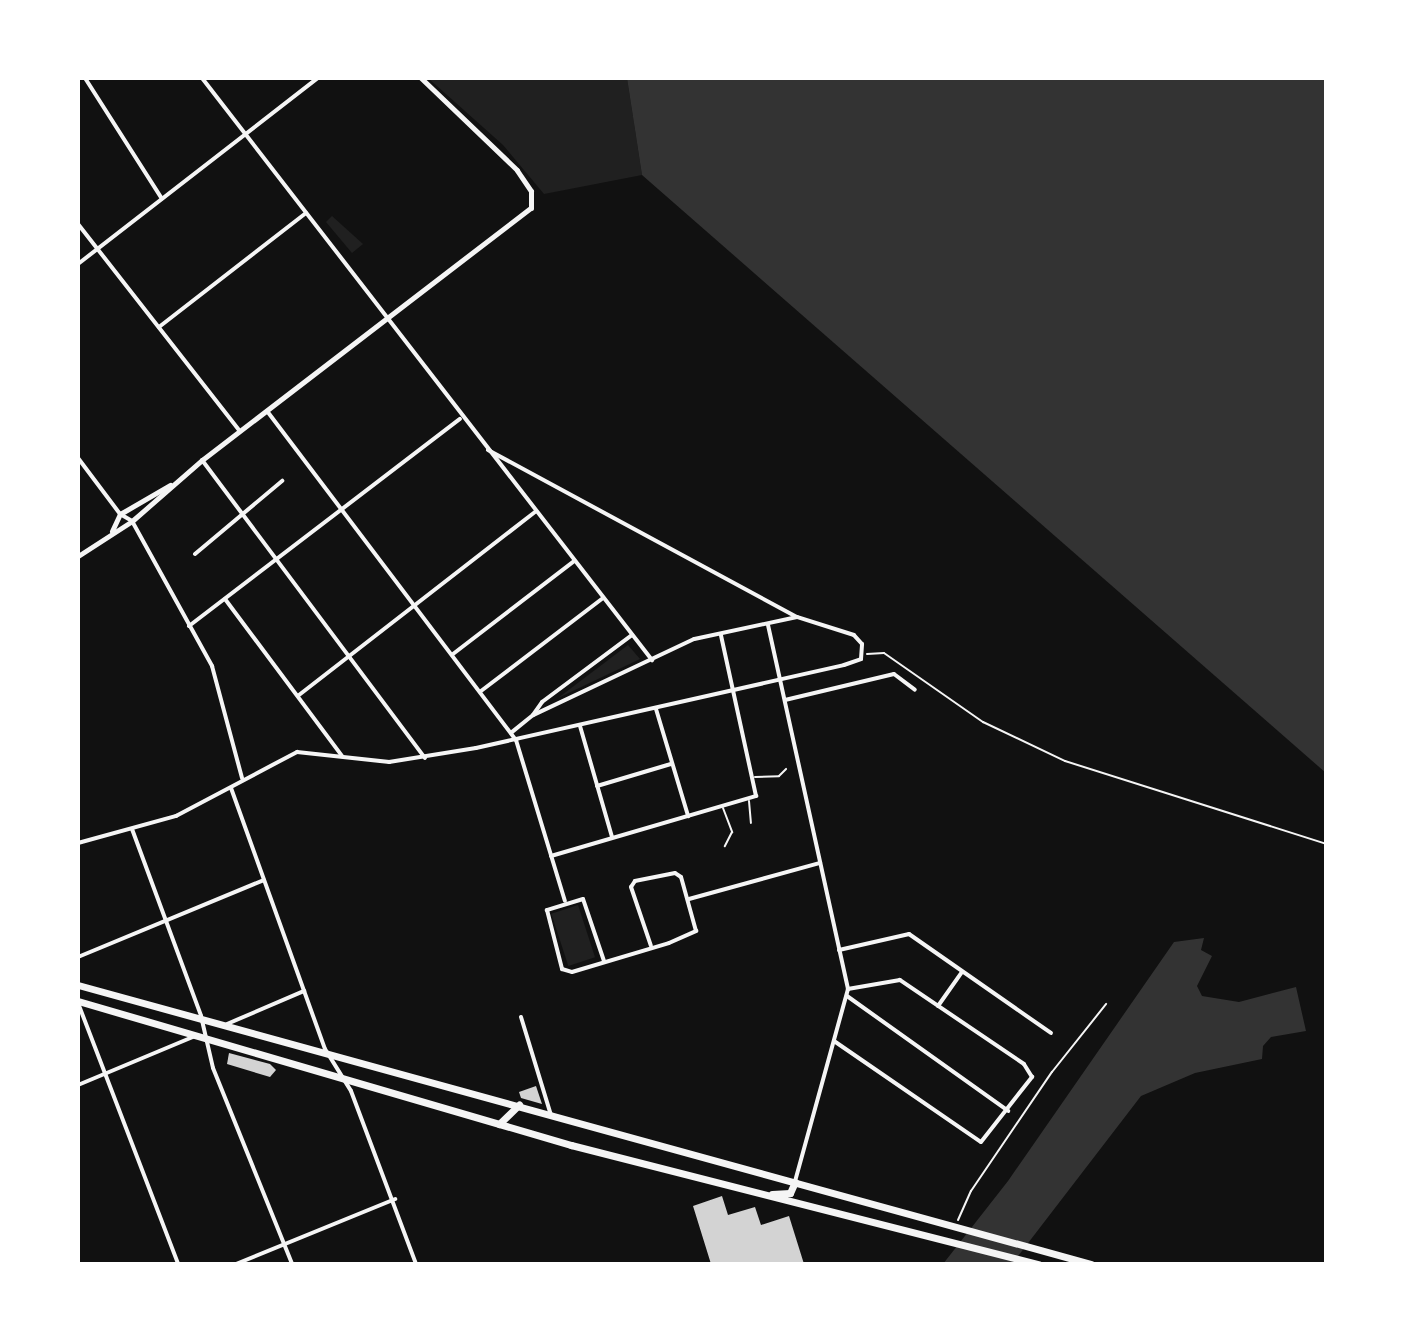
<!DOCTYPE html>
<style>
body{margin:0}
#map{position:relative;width:1404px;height:1342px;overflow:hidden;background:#111;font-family:Jost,sans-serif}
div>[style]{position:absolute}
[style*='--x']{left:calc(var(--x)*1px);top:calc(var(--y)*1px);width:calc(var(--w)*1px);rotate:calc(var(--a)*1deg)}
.green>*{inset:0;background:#202020;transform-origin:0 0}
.water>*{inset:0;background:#333}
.building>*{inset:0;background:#d3d3d3}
.path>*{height:2px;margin:-1px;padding:0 1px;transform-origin:1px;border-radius:1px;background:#f5f5f5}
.service>*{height:2px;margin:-1px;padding:0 1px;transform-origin:1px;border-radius:1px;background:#f5f5f5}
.minor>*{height:4px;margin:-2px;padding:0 2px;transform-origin:2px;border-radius:2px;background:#f5f5f5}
.tertiary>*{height:5px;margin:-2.5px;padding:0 2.5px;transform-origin:2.5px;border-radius:2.5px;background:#f5f5f5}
.primary>*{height:7px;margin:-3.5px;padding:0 3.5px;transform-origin:3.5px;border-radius:3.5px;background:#f5f5f5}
span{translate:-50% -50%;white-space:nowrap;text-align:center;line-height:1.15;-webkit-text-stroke:7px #fff;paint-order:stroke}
.frame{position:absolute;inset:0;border:80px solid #fff;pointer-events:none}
</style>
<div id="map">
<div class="green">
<div style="clip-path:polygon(428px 78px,627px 78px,642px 175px,544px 194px,503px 145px)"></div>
<div style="clip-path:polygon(332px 216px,363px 244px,352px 253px,326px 222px)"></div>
<div style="clip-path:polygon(628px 645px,640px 659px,558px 698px)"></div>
<div style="left:578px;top:905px;width:55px;height:28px;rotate:72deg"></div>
</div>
<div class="water">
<div style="clip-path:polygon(627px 78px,1326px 78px,1326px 773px,642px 175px)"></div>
<div style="clip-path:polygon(1204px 938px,1201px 950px,1212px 956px,1197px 986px,1202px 996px,1239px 1002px,1296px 987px,1306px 1031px,1271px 1037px,1263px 1046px,1262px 1059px,1195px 1073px,1141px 1096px,1012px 1264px,943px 1264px,1008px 1181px,1174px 942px)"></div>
</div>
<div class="building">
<div style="clip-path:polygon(229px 1053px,270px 1064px,276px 1070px,270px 1077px,227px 1064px)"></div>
<div style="clip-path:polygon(536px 1086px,542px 1104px,521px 1098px,519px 1092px)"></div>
<div style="clip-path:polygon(722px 1196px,728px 1215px,755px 1207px,761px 1225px,789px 1216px,804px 1264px,711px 1264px,693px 1206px)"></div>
</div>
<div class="path">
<div style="--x:867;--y:654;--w:17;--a:-3"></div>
<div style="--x:884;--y:653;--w:121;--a:34.9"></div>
<div style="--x:983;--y:722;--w:91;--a:25.4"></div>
<div style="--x:1065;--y:761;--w:274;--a:17.6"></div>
<div style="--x:958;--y:1220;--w:32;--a:-66"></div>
<div style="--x:971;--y:1191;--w:144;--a:-55.8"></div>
<div style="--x:1052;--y:1072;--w:87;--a:-51.5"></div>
</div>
<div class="service">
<div style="--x:755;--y:777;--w:24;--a:-2"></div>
<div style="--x:779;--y:776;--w:10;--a:-45"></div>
<div style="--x:749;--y:801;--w:22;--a:85"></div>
<div style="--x:723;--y:808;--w:26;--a:69"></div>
<div style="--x:732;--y:832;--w:16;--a:117"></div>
</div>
<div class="minor">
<div style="--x:85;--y:78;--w:143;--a:57.5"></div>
<div style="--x:202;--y:78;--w:736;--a:52.29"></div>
<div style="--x:78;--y:224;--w:263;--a:52"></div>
<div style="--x:78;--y:264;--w:304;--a:-37.8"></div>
<div style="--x:159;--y:327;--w:186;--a:-37.8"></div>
<div style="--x:267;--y:411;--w:413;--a:52.9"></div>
<div style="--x:516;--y:740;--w:168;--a:73.1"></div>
<div style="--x:488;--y:450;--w:351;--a:28.4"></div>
<div style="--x:78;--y:458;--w:70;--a:53.1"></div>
<div style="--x:120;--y:514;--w:14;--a:30"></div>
<div style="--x:132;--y:521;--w:166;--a:61.1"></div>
<div style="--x:212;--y:666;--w:116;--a:75"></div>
<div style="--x:202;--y:460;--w:372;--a:53.2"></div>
<div style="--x:195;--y:554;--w:114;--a:-40"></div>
<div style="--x:225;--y:599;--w:196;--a:53.3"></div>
<div style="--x:768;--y:625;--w:373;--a:77.6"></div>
<div style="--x:848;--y:989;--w:200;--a:105.4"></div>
<div style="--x:189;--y:626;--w:341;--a:-37.4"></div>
<div style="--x:453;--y:654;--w:153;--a:-37.5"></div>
<div style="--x:481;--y:691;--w:153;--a:-37.3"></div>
<div style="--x:299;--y:695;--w:299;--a:-37.8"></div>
<div style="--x:785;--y:700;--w:112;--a:-13.4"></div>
<div style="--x:894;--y:674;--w:26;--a:37"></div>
<div style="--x:656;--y:709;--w:112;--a:73.3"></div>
<div style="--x:533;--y:715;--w:16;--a:-55"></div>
<div style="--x:542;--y:702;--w:112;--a:-36.7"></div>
<div style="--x:580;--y:726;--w:116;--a:73.9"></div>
<div style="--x:597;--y:786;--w:77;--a:-16.6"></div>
<div style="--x:231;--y:788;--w:277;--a:70.2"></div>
<div style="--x:325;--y:1049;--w:49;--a:58.2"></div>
<div style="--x:351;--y:1091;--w:185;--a:69.4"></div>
<div style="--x:132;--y:829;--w:199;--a:69.7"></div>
<div style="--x:201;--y:1016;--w:53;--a:77"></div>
<div style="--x:213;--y:1068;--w:211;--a:68"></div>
<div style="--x:78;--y:843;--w:102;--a:-15.4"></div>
<div style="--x:176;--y:816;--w:137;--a:-27.9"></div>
<div style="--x:297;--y:752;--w:93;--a:6.2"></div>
<div style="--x:389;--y:762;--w:88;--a:-9.1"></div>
<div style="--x:476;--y:748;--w:377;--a:-12.7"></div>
<div style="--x:844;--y:665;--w:18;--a:-19"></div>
<div style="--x:861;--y:659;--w:15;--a:-86"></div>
<div style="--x:862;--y:644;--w:12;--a:-132"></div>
<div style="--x:854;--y:635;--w:60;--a:-162.5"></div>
<div style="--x:797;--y:617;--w:105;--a:167.9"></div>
<div style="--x:694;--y:639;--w:178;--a:154.7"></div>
<div style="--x:533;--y:715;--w:28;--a:141"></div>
<div style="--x:551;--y:856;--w:214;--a:-16.3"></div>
<div style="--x:756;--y:796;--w:165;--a:-102.3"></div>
<div style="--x:689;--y:899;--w:136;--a:-15.4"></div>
<div style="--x:839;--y:950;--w:72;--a:-12.9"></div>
<div style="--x:909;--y:934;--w:173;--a:34.9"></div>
<div style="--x:78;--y:957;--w:201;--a:-22.5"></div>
<div style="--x:604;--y:961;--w:65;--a:-108.7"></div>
<div style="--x:583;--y:899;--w:38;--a:163"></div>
<div style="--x:547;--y:910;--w:61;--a:75.7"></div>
<div style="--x:562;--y:969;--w:10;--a:17"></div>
<div style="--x:572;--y:972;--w:101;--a:-16.6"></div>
<div style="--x:669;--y:943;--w:30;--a:-24"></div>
<div style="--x:696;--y:931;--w:56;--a:-105.5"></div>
<div style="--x:681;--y:877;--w:7;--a:-146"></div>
<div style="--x:675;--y:873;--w:41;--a:168.7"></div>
<div style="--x:635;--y:881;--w:7;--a:124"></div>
<div style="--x:631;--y:887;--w:62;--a:71.3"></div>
<div style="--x:847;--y:996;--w:198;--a:35.5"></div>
<div style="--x:78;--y:1003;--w:280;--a:69"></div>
<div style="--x:938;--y:1006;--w:42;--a:-54.8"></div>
<div style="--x:521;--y:1017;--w:102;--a:73"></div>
<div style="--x:227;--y:1024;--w:84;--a:-23.2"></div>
<div style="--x:834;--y:1041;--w:178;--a:34.5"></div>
<div style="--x:981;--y:1142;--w:83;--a:-51.9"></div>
<div style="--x:1032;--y:1077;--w:15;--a:-122"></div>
<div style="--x:1024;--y:1064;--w:150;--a:-145.9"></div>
<div style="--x:900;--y:980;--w:53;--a:170.2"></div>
<div style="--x:78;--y:1085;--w:127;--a:-22.7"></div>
<div style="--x:236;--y:1264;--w:172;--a:-22.2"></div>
</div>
<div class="tertiary">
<div style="--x:112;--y:531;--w:19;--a:-65"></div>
<div style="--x:120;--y:514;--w:58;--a:-30.1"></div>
<div style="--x:78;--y:556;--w:64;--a:-32.9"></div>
<div style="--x:132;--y:521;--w:93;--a:-41.1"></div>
<div style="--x:202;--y:460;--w:414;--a:-37.5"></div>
<div style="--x:531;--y:208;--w:17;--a:-90"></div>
<div style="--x:531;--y:191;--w:25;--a:-124"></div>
<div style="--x:517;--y:170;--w:133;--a:-136.2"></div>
</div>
<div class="primary">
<div style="--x:78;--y:985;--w:1051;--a:15.4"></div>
<div style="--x:78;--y:1001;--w:514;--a:16.28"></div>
<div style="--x:571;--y:1145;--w:483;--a:14.3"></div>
<div style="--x:499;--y:1124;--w:28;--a:-44"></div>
<div style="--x:772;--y:1194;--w:18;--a:-3"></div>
<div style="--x:790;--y:1193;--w:12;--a:-66"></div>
</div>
<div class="frame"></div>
</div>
